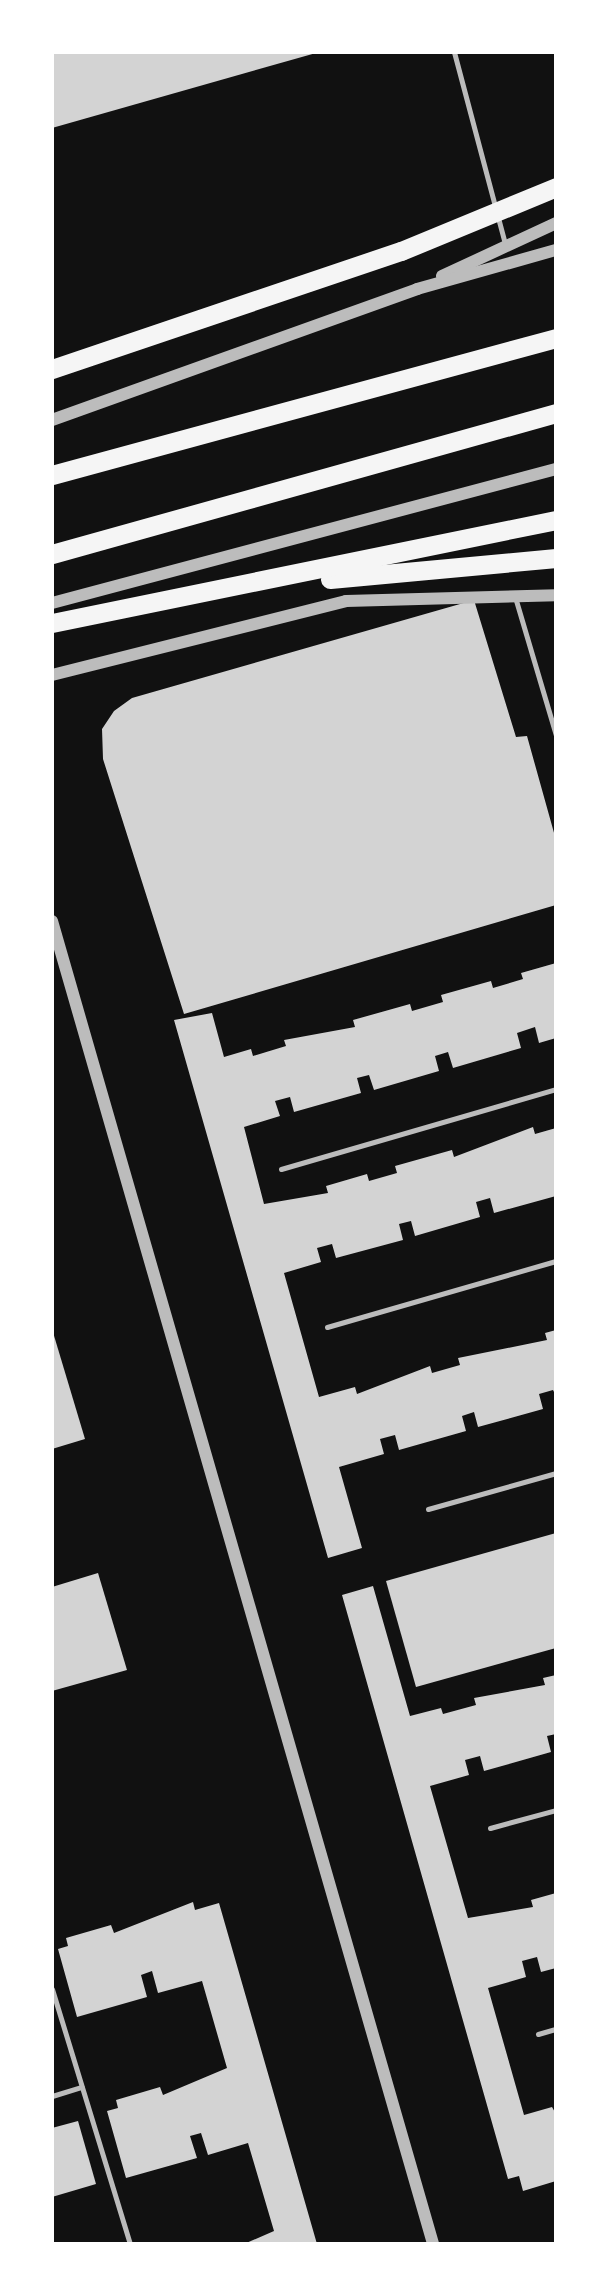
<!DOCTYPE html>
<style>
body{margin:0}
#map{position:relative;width:608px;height:2296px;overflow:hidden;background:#111;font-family:"Exo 2",sans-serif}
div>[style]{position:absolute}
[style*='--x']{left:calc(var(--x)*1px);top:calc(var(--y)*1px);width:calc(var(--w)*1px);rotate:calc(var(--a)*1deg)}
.building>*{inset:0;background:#d3d3d3}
.service>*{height:5px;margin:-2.5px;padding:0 2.5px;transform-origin:2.5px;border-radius:2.5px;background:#bcbcbc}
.tertiary>*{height:12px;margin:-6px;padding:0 6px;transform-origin:6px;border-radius:6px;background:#bcbcbc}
.trunk>*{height:19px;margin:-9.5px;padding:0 9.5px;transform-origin:9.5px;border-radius:9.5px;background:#f5f5f5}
span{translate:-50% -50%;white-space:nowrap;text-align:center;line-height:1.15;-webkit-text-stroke:7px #fff;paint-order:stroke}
.frame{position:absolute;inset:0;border:54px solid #fff;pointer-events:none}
</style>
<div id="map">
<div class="building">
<div style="clip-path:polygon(52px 52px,315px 52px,316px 53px,52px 128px)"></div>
<div style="clip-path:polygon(474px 600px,516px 737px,527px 736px,556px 840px,556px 905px,184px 1014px,103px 759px,102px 729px,114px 711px,132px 698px)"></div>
<div style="clip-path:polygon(556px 963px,556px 1038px,539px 1043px,535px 1027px,517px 1033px,521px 1048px,453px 1068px,448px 1052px,435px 1056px,439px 1071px,374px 1090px,369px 1075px,357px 1078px,361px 1093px,294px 1112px,290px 1097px,275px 1101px,280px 1116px,244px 1127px,264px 1204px,328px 1193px,326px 1186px,367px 1174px,369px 1181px,397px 1173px,395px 1166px,452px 1150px,454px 1157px,533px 1127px,535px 1134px,556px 1128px,556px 1196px,494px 1213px,490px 1198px,476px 1202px,480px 1217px,415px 1236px,411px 1221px,399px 1224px,403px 1240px,336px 1258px,332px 1244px,317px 1248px,321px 1262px,284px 1273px,319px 1397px,355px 1387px,357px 1394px,430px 1366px,432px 1373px,460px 1365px,458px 1358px,547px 1340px,545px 1333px,556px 1330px,556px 1396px,553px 1390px,539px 1394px,543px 1409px,478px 1427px,474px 1412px,462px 1416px,466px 1431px,399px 1450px,395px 1435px,380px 1439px,384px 1454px,339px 1467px,362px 1548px,328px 1558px,174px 1020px,212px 1013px,224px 1057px,251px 1049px,253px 1056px,286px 1046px,284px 1040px,355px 1027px,353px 1020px,410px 1004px,412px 1011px,443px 1002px,441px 995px,491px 981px,493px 988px,523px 979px,521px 973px)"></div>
<div style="clip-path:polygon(52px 1329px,85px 1439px,52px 1449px)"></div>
<div style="clip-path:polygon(556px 1533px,556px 1648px,416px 1687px,386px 1581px)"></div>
<div style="clip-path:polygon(98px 1573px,127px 1670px,52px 1691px,52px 1587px)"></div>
<div style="clip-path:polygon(373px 1586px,410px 1716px,441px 1708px,443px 1714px,476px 1705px,474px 1698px,545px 1685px,543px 1678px,556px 1675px,556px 1734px,547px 1736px,551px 1752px,484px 1771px,480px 1756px,465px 1760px,469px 1775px,430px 1786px,468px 1918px,533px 1907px,531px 1900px,556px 1893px,556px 1968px,541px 1972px,537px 1957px,522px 1961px,526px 1977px,488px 1988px,524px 2115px,552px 2107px,556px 2114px,556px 2181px,523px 2191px,519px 2176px,508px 2179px,342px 1595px)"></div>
<div style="clip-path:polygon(193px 1902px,195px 1910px,219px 1903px,317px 2244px,244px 2244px,274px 2231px,248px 2143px,208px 2155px,201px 2133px,190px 2136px,197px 2158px,126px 2178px,107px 2111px,118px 2108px,116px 2100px,160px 2087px,163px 2095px,227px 2068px,202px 1981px,158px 1993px,152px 1971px,141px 1975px,147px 1997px,77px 2017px,58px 1949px,68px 1946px,66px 1938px,111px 1925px,114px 1933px)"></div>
<div style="clip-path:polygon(78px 2121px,96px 2184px,52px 2197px,52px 2128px)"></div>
</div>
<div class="service">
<div style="--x:454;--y:52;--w:199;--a:75.1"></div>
<div style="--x:515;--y:597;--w:144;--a:73.5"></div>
<div style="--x:281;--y:1169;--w:286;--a:-16.2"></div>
<div style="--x:327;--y:1327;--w:238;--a:-16.1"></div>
<div style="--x:428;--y:1509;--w:133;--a:-15.7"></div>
<div style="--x:490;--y:1828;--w:68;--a:-15.3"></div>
<div style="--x:52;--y:1989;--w:267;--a:73"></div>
<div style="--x:538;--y:2034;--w:19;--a:-16"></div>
<div style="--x:52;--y:2096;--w:31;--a:-17"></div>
</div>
<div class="tertiary">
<div style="--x:442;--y:276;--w:126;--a:-24.9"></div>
<div style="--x:52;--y:420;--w:388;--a:-19.7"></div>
<div style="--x:417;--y:289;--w:144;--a:-15.7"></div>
<div style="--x:52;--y:603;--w:522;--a:-14.89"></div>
<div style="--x:52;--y:675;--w:303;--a:-14.1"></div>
<div style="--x:346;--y:601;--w:210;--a:-1.6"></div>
<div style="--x:52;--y:921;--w:1377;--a:73.93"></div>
</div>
<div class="trunk">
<div style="--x:52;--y:369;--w:368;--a:-18.7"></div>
<div style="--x:401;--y:251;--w:168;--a:-22.4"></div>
<div style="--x:52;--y:475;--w:522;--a:-15.21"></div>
<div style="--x:52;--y:554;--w:523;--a:-15.63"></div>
<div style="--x:330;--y:579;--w:227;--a:-5.3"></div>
<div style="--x:52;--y:623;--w:514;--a:-11.55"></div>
</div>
<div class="frame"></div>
</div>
